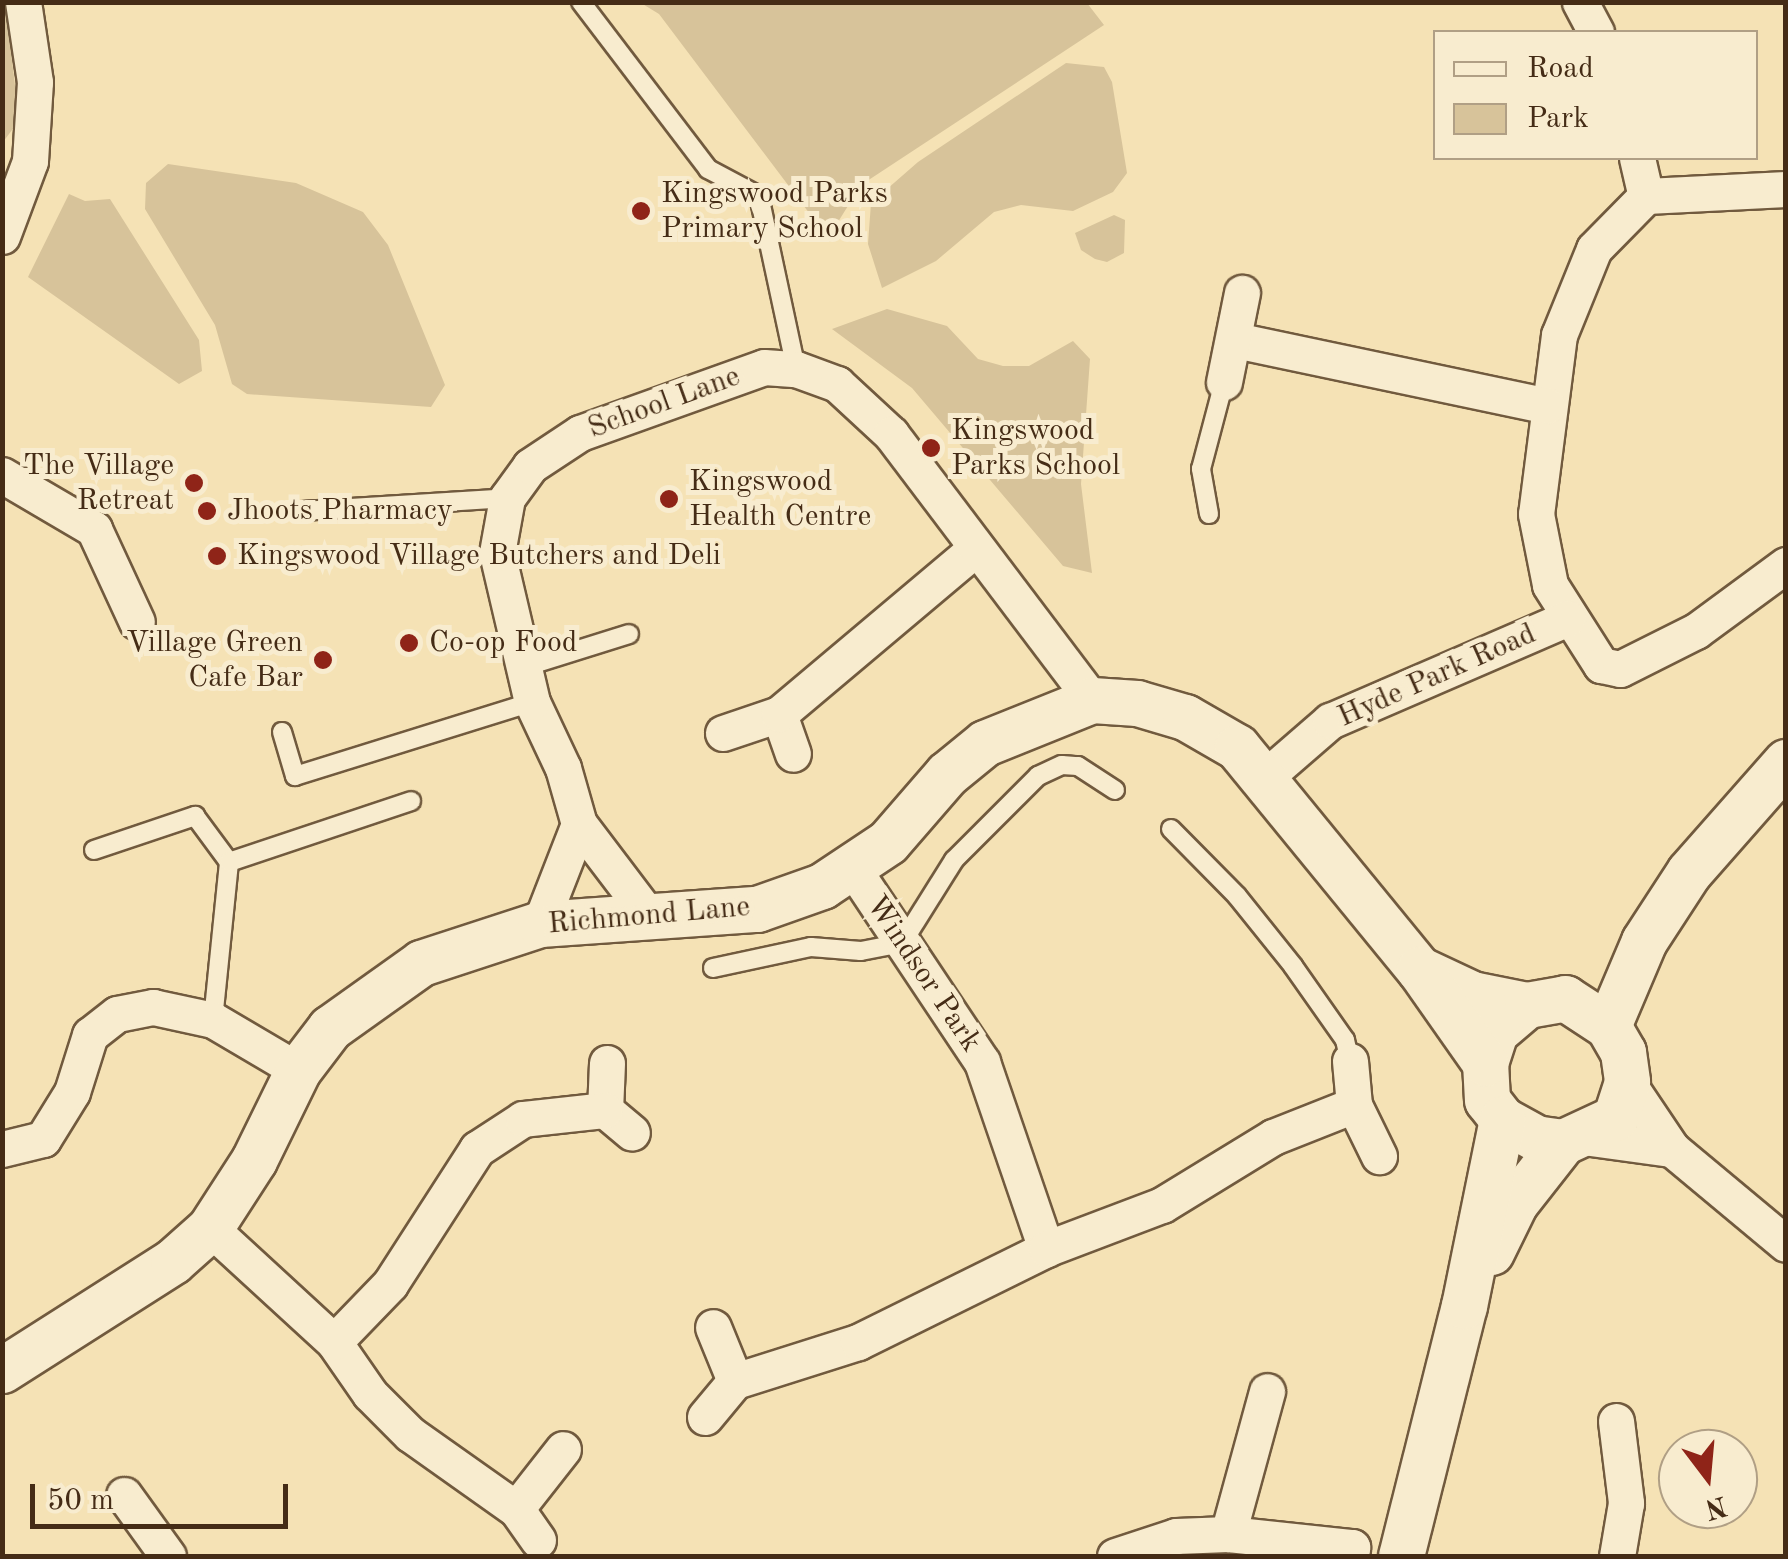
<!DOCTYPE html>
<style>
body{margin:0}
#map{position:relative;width:1788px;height:1559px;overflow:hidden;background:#f5e2b5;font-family:"Old Standard TT",serif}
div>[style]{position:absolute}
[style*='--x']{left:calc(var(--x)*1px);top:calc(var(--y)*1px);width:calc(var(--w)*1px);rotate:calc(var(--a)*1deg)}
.green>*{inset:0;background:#d7c39a}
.roads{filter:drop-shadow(2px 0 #715a3e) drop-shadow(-2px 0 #715a3e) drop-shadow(0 2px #715a3e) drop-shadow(0 -2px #715a3e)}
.service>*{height:18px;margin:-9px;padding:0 9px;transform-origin:9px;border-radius:9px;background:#f8eccf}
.minor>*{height:35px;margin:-17.5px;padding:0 17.5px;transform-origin:17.5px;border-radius:17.5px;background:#f8eccf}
.tertiary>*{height:45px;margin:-22.5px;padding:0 22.5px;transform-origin:22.5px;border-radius:22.5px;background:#f8eccf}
.dots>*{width:28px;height:28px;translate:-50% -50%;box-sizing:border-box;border:5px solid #f8eccf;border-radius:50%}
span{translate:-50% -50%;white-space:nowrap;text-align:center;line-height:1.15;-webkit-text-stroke:10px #f8eccf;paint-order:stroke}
.poi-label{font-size:30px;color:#452c16}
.left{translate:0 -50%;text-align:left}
.right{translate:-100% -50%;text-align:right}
.street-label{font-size:30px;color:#452c16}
.frame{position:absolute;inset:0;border:5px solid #452c16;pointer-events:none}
.legend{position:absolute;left:1433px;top:30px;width:325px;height:130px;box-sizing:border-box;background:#f8eccf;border:2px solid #b09f85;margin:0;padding:12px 18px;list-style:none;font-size:30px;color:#452c16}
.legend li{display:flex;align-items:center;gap:20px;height:50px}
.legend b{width:50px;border:2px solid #b09f85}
.north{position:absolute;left:1658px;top:1429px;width:100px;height:100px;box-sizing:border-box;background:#f8eccf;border:2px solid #b09f85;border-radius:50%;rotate:164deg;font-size:28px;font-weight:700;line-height:40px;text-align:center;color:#452c16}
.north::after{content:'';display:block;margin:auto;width:35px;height:45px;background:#8f2418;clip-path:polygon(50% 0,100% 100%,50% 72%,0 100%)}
.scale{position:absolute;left:30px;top:1484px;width:258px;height:45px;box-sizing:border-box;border:5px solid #452c16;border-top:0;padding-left:12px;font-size:30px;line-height:35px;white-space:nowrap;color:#452c16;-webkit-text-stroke:8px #f8eccf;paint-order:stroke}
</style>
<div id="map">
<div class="green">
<div style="clip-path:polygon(5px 2px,16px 94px,15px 126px,3px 142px)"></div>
<div style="clip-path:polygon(1087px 3px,1104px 25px,861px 185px,828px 238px,659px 14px,641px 3px)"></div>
<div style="clip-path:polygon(1066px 63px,1104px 67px,1112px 82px,1127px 173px,1113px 192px,1073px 211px,1021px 205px,994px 212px,936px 261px,882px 288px,868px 244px,871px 203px,918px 162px)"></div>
<div style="clip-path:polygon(168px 164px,296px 183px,363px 212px,388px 245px,445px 385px,431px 407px,247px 394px,232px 384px,215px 325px,145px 209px,146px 183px)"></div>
<div style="clip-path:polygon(69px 194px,85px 201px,110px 199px,199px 340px,202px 371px,179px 384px,28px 277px)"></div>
<div style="clip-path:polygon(1114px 215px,1125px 220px,1124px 253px,1107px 262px,1095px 259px,1081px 250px,1075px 233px)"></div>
<div style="clip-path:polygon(887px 309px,947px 326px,978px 359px,1003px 366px,1029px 366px,1073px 341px,1090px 359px,1081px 484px,1092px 573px,1063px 566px,912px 388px,832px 329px)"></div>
</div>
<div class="roads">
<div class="service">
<div style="--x:581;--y:2;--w:210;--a:52.7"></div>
<div style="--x:708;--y:169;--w:58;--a:27.9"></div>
<div style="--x:759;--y:196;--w:177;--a:77.9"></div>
<div style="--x:303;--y:511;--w:204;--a:-3.6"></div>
<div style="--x:1209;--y:514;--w:46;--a:-100.1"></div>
<div style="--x:1201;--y:469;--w:90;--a:-75.2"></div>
<div style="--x:524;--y:667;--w:110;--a:-17.4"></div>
<div style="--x:282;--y:732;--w:46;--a:73.5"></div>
<div style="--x:295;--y:776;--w:248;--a:-17.3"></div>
<div style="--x:1171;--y:829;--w:94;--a:45.4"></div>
<div style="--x:1237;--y:896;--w:90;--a:51.3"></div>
<div style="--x:1293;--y:966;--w:90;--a:54.9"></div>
<div style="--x:1345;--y:1040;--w:22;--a:77"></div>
<div style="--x:94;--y:850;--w:107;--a:-18.6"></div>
<div style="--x:195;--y:816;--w:57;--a:53.5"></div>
<div style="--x:713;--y:968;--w:100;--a:-12.1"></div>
<div style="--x:811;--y:947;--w:50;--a:4.6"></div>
<div style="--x:861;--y:951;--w:42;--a:-11"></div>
<div style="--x:902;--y:943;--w:98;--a:-57.9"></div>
<div style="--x:954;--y:860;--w:119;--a:-45"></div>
<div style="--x:1038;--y:776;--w:26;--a:-25"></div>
<div style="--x:1062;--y:765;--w:16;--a:4"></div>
<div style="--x:1078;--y:766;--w:44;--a:33"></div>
<div style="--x:213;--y:1020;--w:159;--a:-84.2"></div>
<div style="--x:229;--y:862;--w:192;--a:-18.5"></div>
</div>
<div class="minor">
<div style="--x:1580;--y:2;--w:34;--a:62"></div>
<div style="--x:1637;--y:158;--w:39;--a:77"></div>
<div style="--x:1786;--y:189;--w:140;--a:177.1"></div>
<div style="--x:1646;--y:196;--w:74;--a:134.5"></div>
<div style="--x:1594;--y:249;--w:93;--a:112.1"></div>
<div style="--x:1559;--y:335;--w:180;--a:97.3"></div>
<div style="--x:1536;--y:514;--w:72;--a:78.8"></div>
<div style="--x:1550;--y:585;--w:95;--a:57.5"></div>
<div style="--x:1601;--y:665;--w:19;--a:12"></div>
<div style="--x:1620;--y:669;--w:85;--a:-26.6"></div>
<div style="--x:1696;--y:631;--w:112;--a:-36.3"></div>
<div style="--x:2;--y:236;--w:80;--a:-69.5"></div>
<div style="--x:30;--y:161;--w:79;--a:-86.4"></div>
<div style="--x:35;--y:82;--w:81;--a:-98.5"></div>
<div style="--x:1235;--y:340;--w:319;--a:11.9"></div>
<div style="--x:1224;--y:382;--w:91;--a:-78.6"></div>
<div style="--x:2;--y:475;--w:107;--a:30.4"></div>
<div style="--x:94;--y:529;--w:102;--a:65.2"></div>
<div style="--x:779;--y:714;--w:42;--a:70.7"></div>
<div style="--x:723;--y:733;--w:59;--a:-18.7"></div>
<div style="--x:779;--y:714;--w:258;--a:-40.1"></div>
<div style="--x:1263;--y:779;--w:89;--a:-40.9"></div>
<div style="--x:1330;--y:721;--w:259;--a:-23.4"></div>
<div style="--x:854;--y:870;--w:231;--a:56.3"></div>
<div style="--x:982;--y:1062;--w:198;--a:71.1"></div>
<div style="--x:652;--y:920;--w:121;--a:-127.2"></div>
<div style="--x:579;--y:824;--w:58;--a:-105.9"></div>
<div style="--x:563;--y:768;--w:73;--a:-115.2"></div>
<div style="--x:532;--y:702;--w:153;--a:-103.2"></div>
<div style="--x:497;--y:553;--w:56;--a:-79.7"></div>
<div style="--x:507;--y:498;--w:39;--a:-54"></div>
<div style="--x:530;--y:466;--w:60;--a:-33.4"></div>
<div style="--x:580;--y:433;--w:195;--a:-19.7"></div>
<div style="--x:764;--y:367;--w:32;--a:4"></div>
<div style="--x:796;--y:369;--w:44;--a:20.1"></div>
<div style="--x:837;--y:384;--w:74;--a:42.8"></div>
<div style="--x:891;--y:434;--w:333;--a:52.9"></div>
<div style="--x:540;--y:924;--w:107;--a:-68.7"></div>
<div style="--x:1350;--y:1061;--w:44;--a:84.8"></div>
<div style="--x:1354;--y:1105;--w:57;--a:63.9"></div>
<div style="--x:607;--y:1063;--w:47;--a:92.4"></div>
<div style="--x:605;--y:1110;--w:35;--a:40"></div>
<div style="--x:1627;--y:1082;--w:81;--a:56.1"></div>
<div style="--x:1672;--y:1149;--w:148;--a:39.8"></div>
<div style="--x:1583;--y:1137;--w:90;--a:7.7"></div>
<div style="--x:2;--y:1149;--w:42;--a:-13.7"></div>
<div style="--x:43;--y:1139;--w:55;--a:-58.3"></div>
<div style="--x:72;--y:1092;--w:60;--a:-72.5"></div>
<div style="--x:90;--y:1035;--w:34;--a:-38"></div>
<div style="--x:117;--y:1014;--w:37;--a:-11"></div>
<div style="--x:153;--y:1007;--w:61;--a:12.2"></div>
<div style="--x:213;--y:1020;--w:99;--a:30.5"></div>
<div style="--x:210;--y:1228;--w:168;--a:42.6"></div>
<div style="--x:334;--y:1342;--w:63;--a:55.3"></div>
<div style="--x:370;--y:1394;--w:57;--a:45"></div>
<div style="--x:410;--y:1434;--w:130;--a:35.3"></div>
<div style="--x:334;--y:1342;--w:81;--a:-46"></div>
<div style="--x:390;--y:1284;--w:161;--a:-57.2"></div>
<div style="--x:477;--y:1149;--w:55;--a:-33.1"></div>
<div style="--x:523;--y:1119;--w:82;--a:-6.3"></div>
<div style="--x:735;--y:1381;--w:129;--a:-17.6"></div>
<div style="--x:858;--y:1342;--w:210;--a:-26.3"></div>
<div style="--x:1046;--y:1249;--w:124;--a:-20.8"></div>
<div style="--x:1162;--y:1205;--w:130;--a:-31.5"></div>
<div style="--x:1273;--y:1137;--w:87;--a:-21.6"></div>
<div style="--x:705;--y:1417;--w:47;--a:-50.2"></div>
<div style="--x:735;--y:1381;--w:58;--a:-112.2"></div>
<div style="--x:1616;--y:1421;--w:83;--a:83"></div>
<div style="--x:1626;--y:1503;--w:54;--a:99.6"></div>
<div style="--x:124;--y:1495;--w:75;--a:54.2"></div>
<div style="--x:1228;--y:1534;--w:148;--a:-74.7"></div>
<div style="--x:538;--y:1540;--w:38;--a:-125"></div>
<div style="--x:516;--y:1509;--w:76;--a:-51.9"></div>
<div style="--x:1115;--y:1556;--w:64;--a:-18.2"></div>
<div style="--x:1176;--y:1536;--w:52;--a:-2.2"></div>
<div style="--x:1228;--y:1534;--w:125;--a:6"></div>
<div style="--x:1352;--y:1547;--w:9;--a:96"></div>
</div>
<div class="tertiary">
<div style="--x:1419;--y:969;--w:59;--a:25.3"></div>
<div style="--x:1472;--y:994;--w:56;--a:11.3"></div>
<div style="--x:1565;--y:998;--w:51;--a:33.1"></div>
<div style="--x:1608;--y:1026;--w:30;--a:60"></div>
<div style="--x:1623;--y:1052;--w:30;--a:82"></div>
<div style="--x:1627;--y:1082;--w:38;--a:108"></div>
<div style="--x:1615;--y:1118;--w:57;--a:155.2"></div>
<div style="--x:1563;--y:1142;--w:27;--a:-172"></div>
<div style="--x:1536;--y:1138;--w:39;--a:-151"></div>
<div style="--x:1502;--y:1119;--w:24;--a:-128"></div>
<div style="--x:1487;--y:1100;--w:37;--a:-93"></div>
<div style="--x:1485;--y:1063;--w:33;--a:-72"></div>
<div style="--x:1495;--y:1032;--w:42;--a:-40.2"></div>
<div style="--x:1527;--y:1005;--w:39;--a:-10"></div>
<div style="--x:1608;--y:1026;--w:92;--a:-67"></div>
<div style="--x:1644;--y:941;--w:82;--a:-56.9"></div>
<div style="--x:1689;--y:872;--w:147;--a:-48.6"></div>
<div style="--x:1491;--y:1252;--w:55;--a:-63.9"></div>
<div style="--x:1515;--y:1203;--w:78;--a:-51.8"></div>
<div style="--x:2;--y:1370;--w:203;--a:-32.5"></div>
<div style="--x:173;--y:1261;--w:50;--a:-41.7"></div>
<div style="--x:210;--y:1228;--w:81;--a:-57.1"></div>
<div style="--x:254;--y:1160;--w:100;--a:-63.9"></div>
<div style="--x:298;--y:1070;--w:53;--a:-52.7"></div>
<div style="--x:330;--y:1028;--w:112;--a:-35.5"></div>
<div style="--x:421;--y:963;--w:125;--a:-18.1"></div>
<div style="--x:540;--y:924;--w:218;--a:-4"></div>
<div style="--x:757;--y:909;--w:69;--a:-19.5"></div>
<div style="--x:822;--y:886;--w:79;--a:-33.7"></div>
<div style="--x:888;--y:842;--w:90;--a:-49.1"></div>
<div style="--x:947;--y:774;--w:49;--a:-39.2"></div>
<div style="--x:985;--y:743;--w:115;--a:-21.9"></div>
<div style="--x:1092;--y:700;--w:45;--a:3.8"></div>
<div style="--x:1137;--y:703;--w:50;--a:16.3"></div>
<div style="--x:1185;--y:717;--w:60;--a:30"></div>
<div style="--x:1237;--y:747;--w:287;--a:50.7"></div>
<div style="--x:1419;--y:969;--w:115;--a:54.9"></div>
<div style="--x:1401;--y:1556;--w:258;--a:-75.9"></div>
<div style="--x:1464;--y:1306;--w:191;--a:-78.5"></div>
</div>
</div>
<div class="dots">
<div style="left:641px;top:211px;background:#8f2418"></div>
<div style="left:931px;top:448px;background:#8f2418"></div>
<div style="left:194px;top:483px;background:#8f2418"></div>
<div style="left:669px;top:499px;background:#8f2418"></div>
<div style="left:207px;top:511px;background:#8f2418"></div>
<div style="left:217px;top:556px;background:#8f2418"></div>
<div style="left:409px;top:643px;background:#8f2418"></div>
<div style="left:323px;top:660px;background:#8f2418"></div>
</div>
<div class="poi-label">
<span class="left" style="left:661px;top:211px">Kingswood Parks<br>Primary School</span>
<span class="left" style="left:951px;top:448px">Kingswood<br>Parks School</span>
<span class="right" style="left:174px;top:483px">The Village<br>Retreat</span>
<span class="left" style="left:689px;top:499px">Kingswood<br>Health Centre</span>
<span class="left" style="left:227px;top:511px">Jhoots Pharmacy</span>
<span class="left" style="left:237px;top:556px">Kingswood Village Butchers and Deli</span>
<span class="right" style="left:303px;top:660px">Village Green<br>Cafe Bar</span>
<span class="left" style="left:429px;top:643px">Co-op Food</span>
</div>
<div class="street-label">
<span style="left:664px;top:403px;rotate:-20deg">School Lane</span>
<span style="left:1437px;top:676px;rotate:-24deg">Hyde Park Road</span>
<span style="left:649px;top:916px;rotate:-5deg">Richmond Lane</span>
<span style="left:923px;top:974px;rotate:56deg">Windsor Park</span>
</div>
<div class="frame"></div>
<ul class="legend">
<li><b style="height:12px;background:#f8eccf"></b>Road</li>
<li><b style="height:28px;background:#d7c39a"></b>Park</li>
</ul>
<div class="north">N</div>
<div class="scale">50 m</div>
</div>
